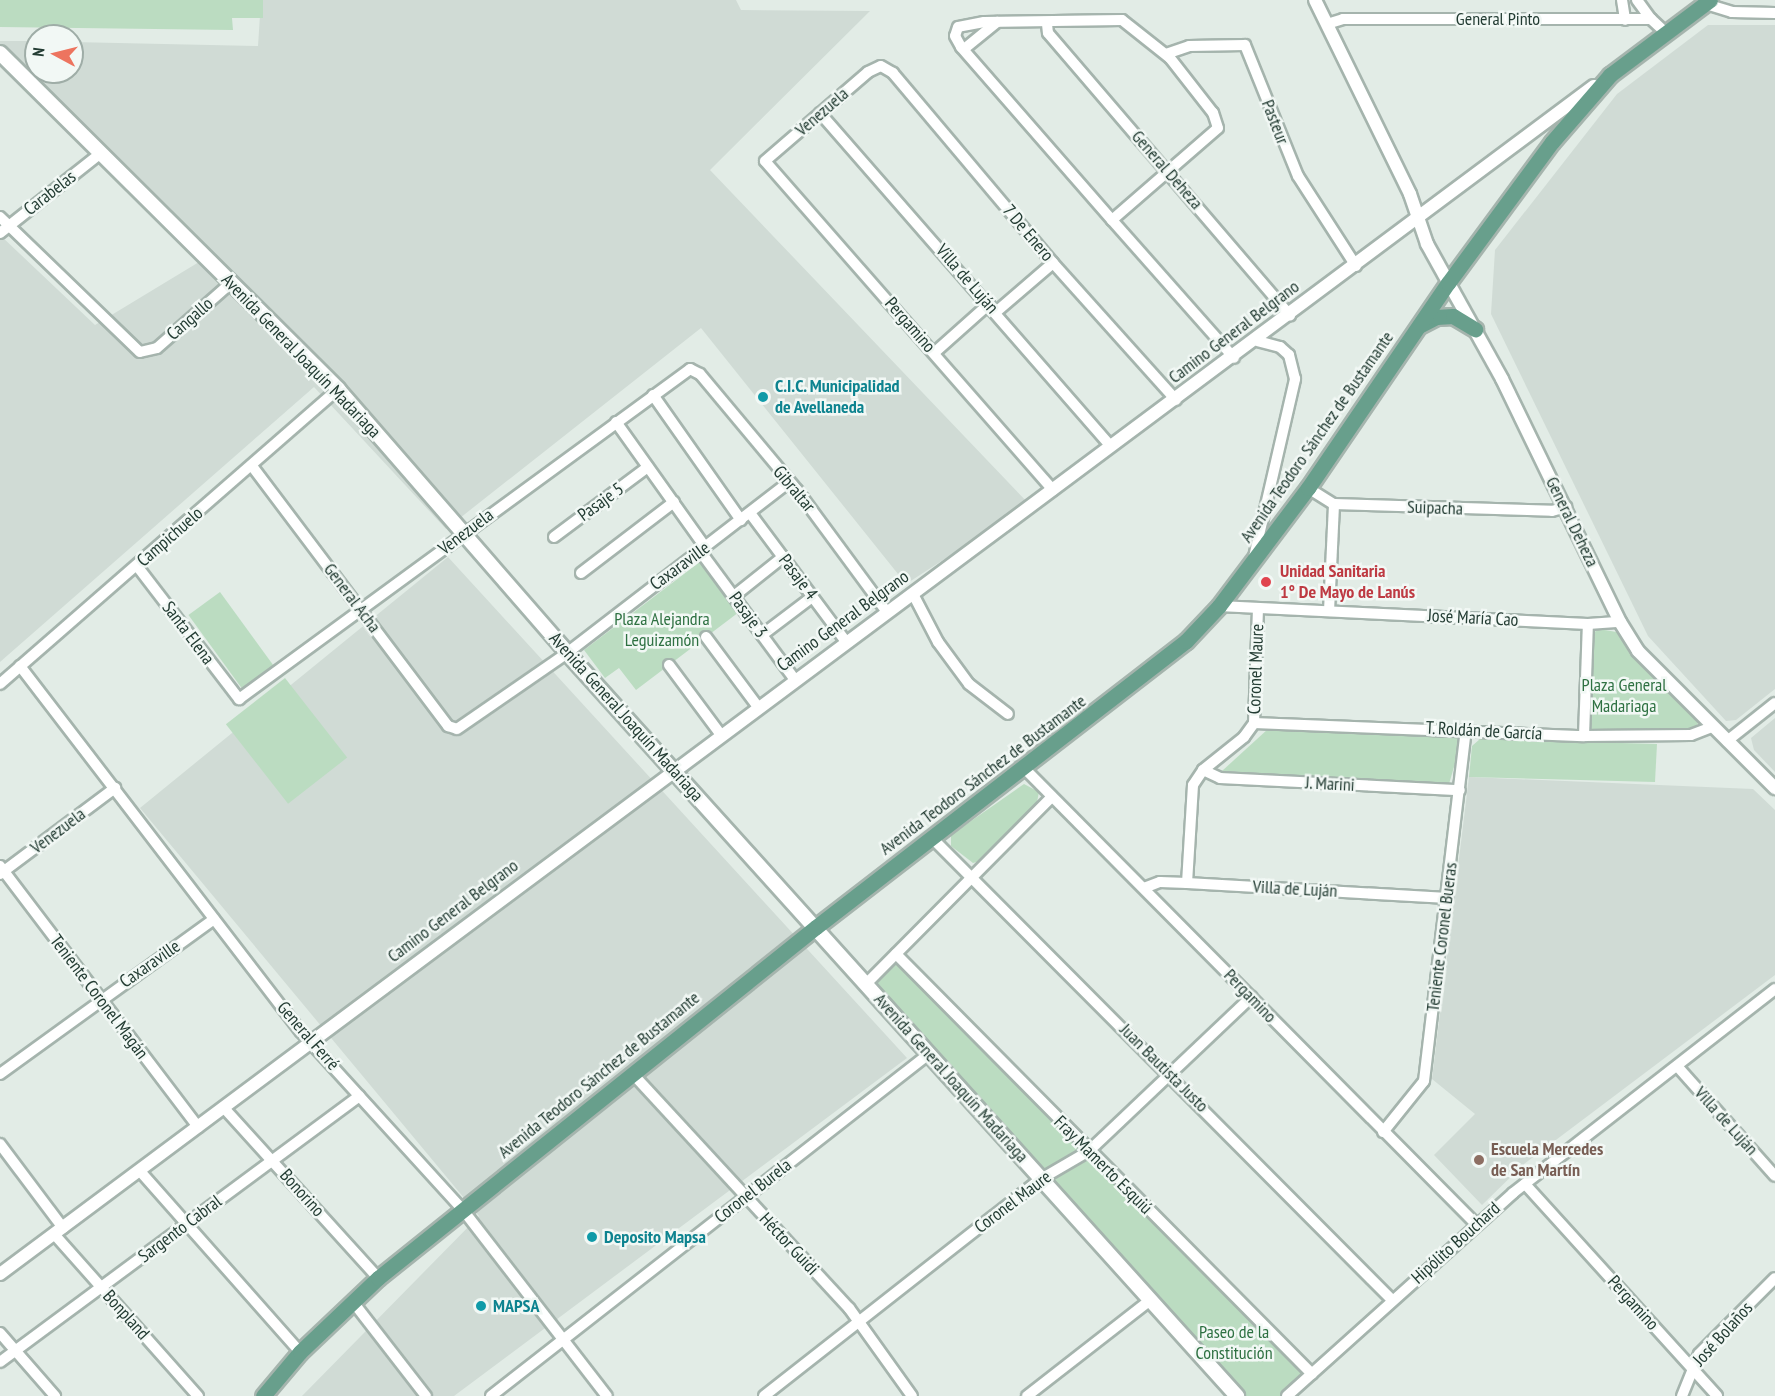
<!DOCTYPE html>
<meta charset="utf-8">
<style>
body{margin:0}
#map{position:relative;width:1775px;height:1396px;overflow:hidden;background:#e2ece6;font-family:"PT Sans Narrow",sans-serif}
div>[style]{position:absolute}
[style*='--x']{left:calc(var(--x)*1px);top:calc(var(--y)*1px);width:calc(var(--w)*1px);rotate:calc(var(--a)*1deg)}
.built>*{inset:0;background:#d0dbd5}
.green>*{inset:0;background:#bbdcc1;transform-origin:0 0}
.roads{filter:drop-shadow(2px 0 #a5b4ad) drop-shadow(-2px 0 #a5b4ad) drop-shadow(0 2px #a5b4ad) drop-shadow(0 -2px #a5b4ad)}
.minor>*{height:10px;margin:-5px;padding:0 5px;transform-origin:5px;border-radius:5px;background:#fff}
.tertiary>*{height:12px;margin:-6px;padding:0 6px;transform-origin:6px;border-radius:6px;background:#fff}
.secondary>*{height:14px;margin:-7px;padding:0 7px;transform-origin:7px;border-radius:7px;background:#fff}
.primary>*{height:15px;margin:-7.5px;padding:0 7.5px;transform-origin:7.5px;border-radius:7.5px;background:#689f8c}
.dots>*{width:16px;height:16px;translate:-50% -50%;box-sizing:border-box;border:3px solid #f2f8f5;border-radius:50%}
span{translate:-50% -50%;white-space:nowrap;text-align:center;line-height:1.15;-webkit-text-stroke:5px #f2f8f5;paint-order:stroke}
.street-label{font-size:18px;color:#233c33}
.culture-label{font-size:18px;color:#0d838f;font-weight:700}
.left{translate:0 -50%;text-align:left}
.health-label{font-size:18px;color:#be3a42;font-weight:700}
.park-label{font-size:18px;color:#2e7142}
.education-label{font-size:18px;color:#785e54;font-weight:700}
.north{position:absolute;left:24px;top:24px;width:60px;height:60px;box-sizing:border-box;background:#f2f8f5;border:2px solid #9fada7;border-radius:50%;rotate:277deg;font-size:16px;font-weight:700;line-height:24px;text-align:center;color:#233c33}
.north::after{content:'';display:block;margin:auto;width:21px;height:27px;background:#ed745f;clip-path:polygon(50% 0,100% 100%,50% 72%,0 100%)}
</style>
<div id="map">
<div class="built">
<div style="clip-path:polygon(261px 0,736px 0,741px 10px,870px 11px,710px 170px,1029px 504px,906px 584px,701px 328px,446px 529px,314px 387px,0 662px,0 235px,95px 325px,199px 262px,0 55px,0 41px,36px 41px,36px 72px,72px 72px,72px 42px,258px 46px)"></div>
<div style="clip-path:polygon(1708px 25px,1775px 25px,1775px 689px,1736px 720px,1726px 721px,1648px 636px,1491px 314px,1495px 250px,1617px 94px)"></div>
<div style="clip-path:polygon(448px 557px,907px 1058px,454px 1396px,302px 1396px,479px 1216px,140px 808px)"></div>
<div style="clip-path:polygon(1775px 718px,1775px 772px,1754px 750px,1751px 738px)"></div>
<div style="clip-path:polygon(1469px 777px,1753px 789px,1775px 810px,1775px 975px,1524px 1164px,1482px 1205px,1434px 1155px,1475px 1114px,1432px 1079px)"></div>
</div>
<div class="green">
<div style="clip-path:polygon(0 0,263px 0,263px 18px,232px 18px,233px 30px,0 27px)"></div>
<div style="clip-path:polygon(705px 558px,743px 609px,636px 690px,619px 668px,605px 678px,584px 650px)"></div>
<div style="left:220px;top:592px;width:91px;height:39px;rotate:54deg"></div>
<div style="clip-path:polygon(1599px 629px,1622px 633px,1631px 654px,1698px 722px,1697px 728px,1591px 731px,1593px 633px)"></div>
<div style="left:285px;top:678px;width:101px;height:75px;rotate:52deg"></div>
<div style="clip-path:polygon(1268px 729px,1456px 737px,1461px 743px,1449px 784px,1222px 771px)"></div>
<div style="clip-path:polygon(1480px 739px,1657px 744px,1655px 782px,1469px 777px,1472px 746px)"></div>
<div style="clip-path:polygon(1024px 784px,1039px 792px,1037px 802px,980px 861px,973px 863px,951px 846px,951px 835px)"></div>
<div style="clip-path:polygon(896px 954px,1312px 1374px,1287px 1396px,1237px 1396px,867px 983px)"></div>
</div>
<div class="roads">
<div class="minor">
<div style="--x:1622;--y:0;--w:20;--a:81"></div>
<div style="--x:1637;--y:0;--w:24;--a:54"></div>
<div style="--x:1706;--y:4;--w:27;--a:17"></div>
<div style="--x:1732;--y:12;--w:43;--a:1.3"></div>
<div style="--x:1047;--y:24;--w:9;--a:84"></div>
<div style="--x:1048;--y:33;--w:372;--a:49.4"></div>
<div style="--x:1327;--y:24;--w:17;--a:-17"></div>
<div style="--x:1343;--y:19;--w:308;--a:0"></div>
<div style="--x:1651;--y:19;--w:19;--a:43"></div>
<div style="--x:964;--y:49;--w:43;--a:-39.3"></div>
<div style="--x:1166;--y:54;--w:24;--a:-19"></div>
<div style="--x:1189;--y:46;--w:56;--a:-1"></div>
<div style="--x:1245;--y:45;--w:141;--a:68"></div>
<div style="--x:1298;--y:176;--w:107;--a:57.2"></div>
<div style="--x:820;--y:113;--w:442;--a:48.9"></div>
<div style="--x:0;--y:217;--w:194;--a:44"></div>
<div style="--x:140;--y:352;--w:17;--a:-13"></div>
<div style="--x:157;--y:348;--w:98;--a:-41.3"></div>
<div style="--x:1112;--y:220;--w:140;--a:-41"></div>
<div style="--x:1218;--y:128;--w:16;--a:-108"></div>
<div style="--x:1213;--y:113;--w:70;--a:-128"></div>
<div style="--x:1170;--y:58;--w:61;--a:-141.6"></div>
<div style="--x:1122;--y:20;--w:138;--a:179.2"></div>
<div style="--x:984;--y:22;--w:26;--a:169"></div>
<div style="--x:958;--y:27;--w:9;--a:108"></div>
<div style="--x:955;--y:36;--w:13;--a:61"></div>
<div style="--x:961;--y:47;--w:230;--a:48.9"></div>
<div style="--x:1112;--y:220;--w:184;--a:48.5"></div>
<div style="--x:0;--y:233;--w:129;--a:-38.4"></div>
<div style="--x:996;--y:312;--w:75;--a:-40.7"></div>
<div style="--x:934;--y:353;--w:74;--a:-41.7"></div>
<div style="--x:653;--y:395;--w:153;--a:54.9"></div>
<div style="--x:616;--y:422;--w:153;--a:54.5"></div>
<div style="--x:252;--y:466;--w:326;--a:53"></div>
<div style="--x:448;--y:726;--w:9;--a:18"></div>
<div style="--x:457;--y:729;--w:134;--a:-34.6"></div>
<div style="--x:567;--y:653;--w:280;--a:-37.6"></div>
<div style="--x:1308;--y:488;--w:31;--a:32"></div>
<div style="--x:1334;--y:504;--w:218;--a:1.8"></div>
<div style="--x:1552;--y:511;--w:15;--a:-16"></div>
<div style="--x:1053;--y:490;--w:437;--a:-131.2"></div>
<div style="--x:765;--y:161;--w:136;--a:-40.8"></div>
<div style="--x:868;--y:72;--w:14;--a:-25"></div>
<div style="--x:881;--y:66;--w:14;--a:30"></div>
<div style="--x:893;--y:73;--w:248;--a:49.9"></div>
<div style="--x:1053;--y:263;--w:184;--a:48.1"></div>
<div style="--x:750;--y:513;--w:161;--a:53.3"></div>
<div style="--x:554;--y:537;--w:117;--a:-36.7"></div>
<div style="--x:700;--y:551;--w:160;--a:53.6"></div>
<div style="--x:1254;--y:557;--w:183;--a:-77"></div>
<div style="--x:1295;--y:379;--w:25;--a:-104"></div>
<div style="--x:1289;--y:355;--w:12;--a:-138"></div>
<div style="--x:1280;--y:347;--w:23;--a:-165"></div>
<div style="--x:137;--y:566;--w:168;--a:52.5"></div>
<div style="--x:239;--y:699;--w:559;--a:-36.19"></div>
<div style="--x:690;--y:369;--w:11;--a:27"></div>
<div style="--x:700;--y:374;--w:151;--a:50.1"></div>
<div style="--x:797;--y:490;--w:152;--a:53.6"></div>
<div style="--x:581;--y:573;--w:117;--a:-37.4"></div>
<div style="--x:913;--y:594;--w:54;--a:62.5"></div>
<div style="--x:938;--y:642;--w:52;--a:53.6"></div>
<div style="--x:969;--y:684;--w:49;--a:37.6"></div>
<div style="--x:734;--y:596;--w:63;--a:-38.5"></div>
<div style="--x:1219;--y:606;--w:369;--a:2.8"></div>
<div style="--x:1588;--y:624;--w:32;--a:-4"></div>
<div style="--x:1329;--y:611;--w:107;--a:-87.3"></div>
<div style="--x:762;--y:635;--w:63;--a:-37.2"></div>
<div style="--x:706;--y:637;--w:87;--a:53.4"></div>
<div style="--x:669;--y:665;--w:87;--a:53.4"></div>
<div style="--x:20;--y:666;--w:461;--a:52.5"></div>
<div style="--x:301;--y:1032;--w:241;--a:47.7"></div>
<div style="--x:463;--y:1210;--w:235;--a:52.3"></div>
<div style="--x:0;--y:684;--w:449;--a:-41.1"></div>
<div style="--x:1254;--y:723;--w:330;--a:2.3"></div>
<div style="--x:1584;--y:736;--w:107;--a:-0.5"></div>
<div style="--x:1691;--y:735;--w:22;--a:-21"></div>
<div style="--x:1584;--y:736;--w:112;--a:-88"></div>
<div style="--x:1727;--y:741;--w:61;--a:-38.4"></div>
<div style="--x:1024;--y:768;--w:642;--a:45.25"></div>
<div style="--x:1203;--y:770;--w:19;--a:25"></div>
<div style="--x:1220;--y:778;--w:240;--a:2.9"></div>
<div style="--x:932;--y:838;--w:652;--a:45.12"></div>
<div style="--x:0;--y:866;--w:328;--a:52.8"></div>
<div style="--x:0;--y:874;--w:144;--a:-36.8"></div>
<div style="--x:1187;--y:883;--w:98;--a:-86.5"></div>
<div style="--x:1193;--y:785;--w:18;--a:-56"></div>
<div style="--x:1203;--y:770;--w:53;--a:-38.8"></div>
<div style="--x:1244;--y:737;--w:17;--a:-54"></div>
<div style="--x:1254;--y:723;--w:114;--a:-88"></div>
<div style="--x:1144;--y:888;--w:17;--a:-21"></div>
<div style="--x:1160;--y:882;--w:27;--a:2"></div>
<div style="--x:1187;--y:883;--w:261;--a:3.3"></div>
<div style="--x:896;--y:954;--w:591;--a:45.27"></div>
<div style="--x:867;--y:983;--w:261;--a:-45.2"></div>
<div style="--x:1677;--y:1066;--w:147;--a:48.3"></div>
<div style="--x:632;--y:1073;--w:320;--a:47.3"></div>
<div style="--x:849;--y:1308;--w:108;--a:54.4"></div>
<div style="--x:0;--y:1074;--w:264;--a:-35.9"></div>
<div style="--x:224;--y:1108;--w:229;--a:47.8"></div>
<div style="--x:1383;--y:1132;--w:65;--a:-51.2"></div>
<div style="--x:1424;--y:1081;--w:354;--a:-83.2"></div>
<div style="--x:0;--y:1144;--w:105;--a:53.1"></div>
<div style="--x:139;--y:1170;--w:243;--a:48.5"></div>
<div style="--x:1525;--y:1184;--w:286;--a:47.8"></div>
<div style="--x:54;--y:1234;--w:217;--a:48.4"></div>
<div style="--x:353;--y:1302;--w:119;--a:52.2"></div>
<div style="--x:0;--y:1333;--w:84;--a:48.9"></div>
<div style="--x:0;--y:1362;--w:447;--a:-36.5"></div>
<div style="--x:491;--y:1396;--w:557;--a:-38"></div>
<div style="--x:764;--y:1396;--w:352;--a:-38.1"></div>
<div style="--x:1041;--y:1179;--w:56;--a:-30.3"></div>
<div style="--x:1089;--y:1151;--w:224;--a:-43.5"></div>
<div style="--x:1027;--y:1396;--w:155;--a:-37.9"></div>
<div style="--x:1287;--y:1396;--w:304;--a:-41.9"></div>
<div style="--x:1513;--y:1193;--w:332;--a:-37.9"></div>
<div style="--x:1682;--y:1396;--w:45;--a:-68"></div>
<div style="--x:1699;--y:1354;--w:107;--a:-45"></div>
</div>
<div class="tertiary">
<div style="--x:1315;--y:0;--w:216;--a:63.9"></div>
<div style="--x:1410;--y:194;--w:53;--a:71.2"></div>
<div style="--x:1427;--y:244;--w:154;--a:60.9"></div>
<div style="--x:1502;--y:379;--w:270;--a:64.1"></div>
<div style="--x:1620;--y:622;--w:34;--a:58"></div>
<div style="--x:1638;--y:651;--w:194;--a:45"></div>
<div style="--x:0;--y:1274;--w:1988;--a:-36.7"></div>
</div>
<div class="secondary">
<div style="--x:0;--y:53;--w:477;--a:44.8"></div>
<div style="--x:338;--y:389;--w:352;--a:49"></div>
<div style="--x:569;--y:655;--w:998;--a:47.97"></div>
</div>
<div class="primary">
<div style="--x:1421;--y:325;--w:17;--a:-28"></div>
<div style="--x:1436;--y:317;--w:17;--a:-3"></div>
<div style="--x:1453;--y:316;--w:26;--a:31"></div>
<div style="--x:263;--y:1396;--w:57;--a:-49.9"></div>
<div style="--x:300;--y:1352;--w:108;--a:-43.5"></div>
<div style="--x:378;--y:1278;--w:561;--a:-38.71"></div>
<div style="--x:816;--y:927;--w:468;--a:-37.7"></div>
<div style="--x:1186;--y:641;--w:48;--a:-46.7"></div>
<div style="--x:1219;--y:606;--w:148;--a:-53"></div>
<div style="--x:1308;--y:488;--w:248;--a:-55.7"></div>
<div style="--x:1448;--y:283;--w:175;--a:-53.6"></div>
<div style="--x:1552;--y:142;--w:89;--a:-49.1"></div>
<div style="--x:1610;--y:75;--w:125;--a:-36.9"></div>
</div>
</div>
<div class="dots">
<div style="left:763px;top:397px;background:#0f9aa8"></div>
<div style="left:1266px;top:582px;background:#e0444e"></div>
<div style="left:1479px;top:1160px;background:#8d6e63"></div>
<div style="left:592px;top:1237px;background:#0f9aa8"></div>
<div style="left:481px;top:1306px;background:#0f9aa8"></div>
</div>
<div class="street-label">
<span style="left:1498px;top:19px">General Pinto</span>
<span style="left:822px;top:112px;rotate:-41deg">Venezuela</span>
<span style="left:1275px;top:122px;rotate:69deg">Pasteur</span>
<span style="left:1167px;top:170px;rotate:49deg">General Deheza</span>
<span style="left:50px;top:193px;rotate:-38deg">Carabelas</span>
<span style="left:1028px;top:233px;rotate:50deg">7 De Enero</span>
<span style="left:967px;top:279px;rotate:49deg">Villa de Luján</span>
<span style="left:190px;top:319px;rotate:-41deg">Cangallo</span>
<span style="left:910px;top:325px;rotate:49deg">Pergamino</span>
<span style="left:1234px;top:332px;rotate:-37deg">Camino General Belgrano</span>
<span style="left:301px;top:356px;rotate:46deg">Avenida General Joaquín Madariaga</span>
<span style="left:1317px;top:437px;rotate:-55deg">Avenida Teodoro Sánchez de Bustamante</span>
<span style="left:794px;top:489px;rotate:50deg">Gibraltar</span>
<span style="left:601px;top:502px;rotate:-36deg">Pasaje 5</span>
<span style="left:1435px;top:508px;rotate:2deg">Suipacha</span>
<span style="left:1572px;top:522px;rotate:64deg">General Deheza</span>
<span style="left:466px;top:532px;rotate:-37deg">Venezuela</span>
<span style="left:170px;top:537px;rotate:-41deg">Campichuelo</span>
<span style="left:680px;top:566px;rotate:-36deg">Caxaraville</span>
<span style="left:798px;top:577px;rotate:53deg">Pasaje 4</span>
<span style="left:352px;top:598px;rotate:53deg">General Acha</span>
<span style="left:748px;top:615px;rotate:54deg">Pasaje 3</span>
<span style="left:1473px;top:618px;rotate:3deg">José María Cao</span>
<span style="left:843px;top:621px;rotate:-36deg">Camino General Belgrano</span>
<span style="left:188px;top:633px;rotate:53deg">Santa Elena</span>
<span style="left:1256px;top:669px;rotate:-88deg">Coronel Maure</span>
<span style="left:626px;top:717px;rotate:48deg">Avenida General Joaquín Madariaga</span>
<span style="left:1484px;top:731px;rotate:3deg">T. Roldán de García</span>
<span style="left:983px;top:775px;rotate:-37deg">Avenida Teodoro Sánchez de Bustamante</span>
<span style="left:1330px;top:784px;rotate:3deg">J. Marini</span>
<span style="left:58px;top:831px;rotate:-37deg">Venezuela</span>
<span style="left:1295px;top:889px;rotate:3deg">Villa de Luján</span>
<span style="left:453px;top:911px;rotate:-37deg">Camino General Belgrano</span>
<span style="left:1442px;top:937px;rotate:-83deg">Teniente Coronel Bueras</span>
<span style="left:150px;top:964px;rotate:-35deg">Caxaraville</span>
<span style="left:1250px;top:996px;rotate:46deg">Pergamino</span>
<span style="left:99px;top:997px;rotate:53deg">Teniente Coronel Magán</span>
<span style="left:308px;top:1036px;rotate:49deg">General Ferré</span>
<span style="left:1164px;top:1068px;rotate:45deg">Juan Bautista Justo</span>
<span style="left:599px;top:1075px;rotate:-39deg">Avenida Teodoro Sánchez de Bustamante</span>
<span style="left:951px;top:1078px;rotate:48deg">Avenida General Joaquín Madariaga</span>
<span style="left:1726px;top:1121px;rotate:48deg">Villa de Luján</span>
<span style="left:1103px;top:1165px;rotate:45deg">Fray Mamerto Esquiú</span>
<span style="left:753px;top:1191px;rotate:-38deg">Coronel Burela</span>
<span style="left:302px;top:1193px;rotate:48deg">Bonorino</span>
<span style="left:1013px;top:1202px;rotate:-37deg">Coronel Maure</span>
<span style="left:180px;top:1229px;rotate:-37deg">Sargento Cabral</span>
<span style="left:1456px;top:1243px;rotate:-42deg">Hipólito Bouchard</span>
<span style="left:789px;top:1244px;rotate:47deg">Héctor Guidi</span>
<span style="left:1633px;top:1303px;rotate:48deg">Pergamino</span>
<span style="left:126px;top:1315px;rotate:48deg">Bonpland</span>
<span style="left:1723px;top:1334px;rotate:-48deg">José Bolaños</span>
</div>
<div class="culture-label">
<span class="left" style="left:775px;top:397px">C.I.C. Municipalidad<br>de Avellaneda</span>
<span class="left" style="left:604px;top:1237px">Deposito Mapsa</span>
<span class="left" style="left:493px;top:1306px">MAPSA</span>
</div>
<div class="health-label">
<span class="left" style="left:1280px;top:582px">Unidad Sanitaria<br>1° De Mayo de Lanús</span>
</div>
<div class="park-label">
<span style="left:662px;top:630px">Plaza Alejandra<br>Leguizamón</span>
<span style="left:1624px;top:696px">Plaza General<br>Madariaga</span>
<span style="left:1234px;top:1343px">Paseo de la<br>Constitución</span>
</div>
<div class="education-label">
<span class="left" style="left:1491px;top:1160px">Escuela Mercedes<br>de San Martín</span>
</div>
<div class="north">N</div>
</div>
